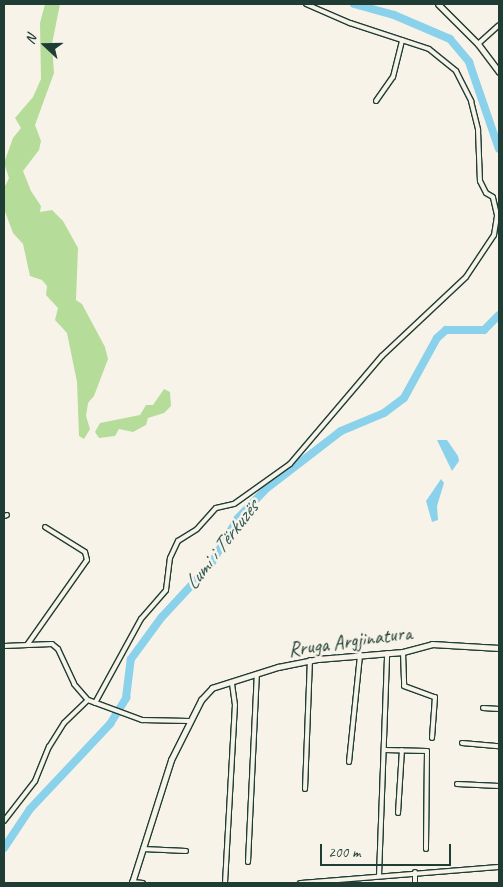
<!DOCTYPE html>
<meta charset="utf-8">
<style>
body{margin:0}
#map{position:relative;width:503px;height:887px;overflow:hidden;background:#f7f3e8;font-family:Caveat,sans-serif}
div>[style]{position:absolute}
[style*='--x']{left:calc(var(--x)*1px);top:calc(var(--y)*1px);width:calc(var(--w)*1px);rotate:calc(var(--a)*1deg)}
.green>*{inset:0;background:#b5dd99}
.water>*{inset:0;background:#8ad1eb}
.river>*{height:8px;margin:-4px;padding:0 4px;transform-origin:4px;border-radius:4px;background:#8ad1eb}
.roads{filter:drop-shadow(1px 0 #1f3d34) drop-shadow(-1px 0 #1f3d34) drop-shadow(0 1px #1f3d34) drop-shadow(0 -1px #1f3d34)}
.minor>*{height:4px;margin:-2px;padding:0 2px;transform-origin:2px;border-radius:2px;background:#f7f3e8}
.tertiary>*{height:4.5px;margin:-2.25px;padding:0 2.25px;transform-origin:2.25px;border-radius:2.25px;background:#f7f3e8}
.secondary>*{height:5px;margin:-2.5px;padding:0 2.5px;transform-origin:2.5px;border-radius:2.5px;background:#f7f3e8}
span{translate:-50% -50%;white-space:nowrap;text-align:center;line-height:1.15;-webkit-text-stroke:5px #f7f3e8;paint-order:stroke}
.street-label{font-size:20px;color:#1f3d34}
.water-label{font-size:21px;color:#345b59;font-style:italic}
.frame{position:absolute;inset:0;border:5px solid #1f3d34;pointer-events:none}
.north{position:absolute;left:20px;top:20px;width:50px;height:50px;-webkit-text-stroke:4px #f7f3e8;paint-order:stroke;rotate:291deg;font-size:14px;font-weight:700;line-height:20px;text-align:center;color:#1f3d34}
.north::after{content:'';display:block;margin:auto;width:18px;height:22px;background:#1f3d34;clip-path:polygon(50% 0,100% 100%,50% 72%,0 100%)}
.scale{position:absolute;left:320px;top:844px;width:131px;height:22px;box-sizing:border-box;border:2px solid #1f3d34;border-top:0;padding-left:6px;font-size:15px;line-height:18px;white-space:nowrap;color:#1f3d34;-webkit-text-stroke:4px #f7f3e8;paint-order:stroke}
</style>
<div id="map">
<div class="green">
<div style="clip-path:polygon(45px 4px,60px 4px,52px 44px,54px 73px,35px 125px,41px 141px,39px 150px,23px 171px,31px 191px,41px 206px,40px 212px,52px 210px,63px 221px,78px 248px,76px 300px,82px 304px,105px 347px,108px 359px,94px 396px,88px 403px,86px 416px,90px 429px,84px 439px,79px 436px,77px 382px,67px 333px,55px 320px,58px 308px,46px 295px,47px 286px,42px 280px,30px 276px,23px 244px,13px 233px,4px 209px,4px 188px,9px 178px,4px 163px,13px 138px,21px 128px,15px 118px,33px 97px,41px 79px,40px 23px)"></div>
<div style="clip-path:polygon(164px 389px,170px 392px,171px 406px,164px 413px,148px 418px,146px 425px,133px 432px,119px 429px,115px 436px,99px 438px,95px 432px,100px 423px,140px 415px,146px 405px,153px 405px)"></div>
</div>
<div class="water">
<div style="clip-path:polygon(437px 440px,447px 440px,458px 456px,459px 461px,452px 471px)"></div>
<div style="clip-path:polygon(441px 479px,444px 483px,437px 506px,438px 520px,432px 522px,426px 501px)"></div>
</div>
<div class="river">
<div style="--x:354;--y:4;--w:41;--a:15.4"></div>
<div style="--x:394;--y:15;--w:61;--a:23.2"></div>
<div style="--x:450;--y:39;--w:30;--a:50"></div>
<div style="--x:469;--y:62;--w:92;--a:71"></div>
<div style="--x:4;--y:848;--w:47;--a:-56.3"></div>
<div style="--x:30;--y:809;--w:117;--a:-46.7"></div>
<div style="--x:110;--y:724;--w:31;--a:-58"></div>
<div style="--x:126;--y:698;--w:39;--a:-83"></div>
<div style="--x:131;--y:659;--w:51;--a:-53.8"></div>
<div style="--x:161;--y:618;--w:74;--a:-47.2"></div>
<div style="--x:211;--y:564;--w:53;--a:-59.6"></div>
<div style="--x:238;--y:518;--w:42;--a:-46"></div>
<div style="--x:267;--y:488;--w:93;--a:-37.6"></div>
<div style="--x:341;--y:431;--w:47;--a:-22.7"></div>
<div style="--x:384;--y:413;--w:25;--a:-37"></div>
<div style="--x:404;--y:398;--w:68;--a:-61.2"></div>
<div style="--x:437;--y:338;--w:12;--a:-42"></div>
<div style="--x:446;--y:330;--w:38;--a:0"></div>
<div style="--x:484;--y:330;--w:21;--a:-45"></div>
</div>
<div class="roads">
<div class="minor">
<div style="--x:306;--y:4;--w:48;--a:23.4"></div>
<div style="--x:350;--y:23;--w:83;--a:18.2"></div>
<div style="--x:429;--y:49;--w:35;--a:39"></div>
<div style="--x:456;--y:71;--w:34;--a:63"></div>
<div style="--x:471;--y:101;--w:30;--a:76"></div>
<div style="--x:478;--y:130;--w:51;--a:87.8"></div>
<div style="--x:480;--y:181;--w:13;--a:63"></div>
<div style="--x:486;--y:193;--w:8;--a:30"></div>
<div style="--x:478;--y:44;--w:28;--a:-42"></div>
<div style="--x:376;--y:101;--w:29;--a:-55"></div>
<div style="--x:393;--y:77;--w:38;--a:-76"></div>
<div style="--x:4;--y:516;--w:3;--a:-18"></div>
<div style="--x:27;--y:645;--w:104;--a:-54.8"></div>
<div style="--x:87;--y:560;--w:8;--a:-104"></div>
<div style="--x:85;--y:552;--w:47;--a:-148"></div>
<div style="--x:4;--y:646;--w:48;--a:-2.4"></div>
<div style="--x:52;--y:644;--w:8;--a:40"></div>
<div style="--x:58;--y:649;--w:38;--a:65"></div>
<div style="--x:74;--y:684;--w:21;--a:49"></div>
<div style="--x:88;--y:700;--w:58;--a:20.3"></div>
<div style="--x:142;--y:720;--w:47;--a:1.2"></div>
<div style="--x:403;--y:652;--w:34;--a:88"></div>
<div style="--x:404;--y:686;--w:33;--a:20"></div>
<div style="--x:435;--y:697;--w:41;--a:94.2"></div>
<div style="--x:95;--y:703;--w:96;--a:-61.3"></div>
<div style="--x:141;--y:619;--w:38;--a:-49"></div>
<div style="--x:166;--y:590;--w:32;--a:-83"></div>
<div style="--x:170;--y:558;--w:19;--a:-65"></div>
<div style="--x:178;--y:541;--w:22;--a:-32"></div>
<div style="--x:197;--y:529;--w:28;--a:-48"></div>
<div style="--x:216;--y:508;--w:18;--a:-13"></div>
<div style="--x:234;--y:504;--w:69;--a:-35.5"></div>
<div style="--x:290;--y:464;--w:142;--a:-49.6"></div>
<div style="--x:382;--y:356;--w:115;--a:-43.2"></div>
<div style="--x:466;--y:277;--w:50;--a:-56.3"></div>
<div style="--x:494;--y:235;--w:20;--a:-81"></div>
<div style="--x:497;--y:215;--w:18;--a:-103"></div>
<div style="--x:483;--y:708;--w:16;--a:4"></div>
<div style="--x:462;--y:743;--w:37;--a:5"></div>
<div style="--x:385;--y:750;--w:42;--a:1.4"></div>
<div style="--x:427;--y:751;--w:98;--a:90.6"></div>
<div style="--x:349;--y:762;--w:108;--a:-84.1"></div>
<div style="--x:457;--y:784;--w:42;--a:2.7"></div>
<div style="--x:305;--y:789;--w:129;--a:-87.8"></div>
<div style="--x:398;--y:813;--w:63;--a:-86.4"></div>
<div style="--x:4;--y:821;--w:51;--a:-52.2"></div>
<div style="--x:35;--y:781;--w:37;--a:-68"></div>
<div style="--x:49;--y:747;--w:28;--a:-58"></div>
<div style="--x:64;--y:723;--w:33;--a:-44"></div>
<div style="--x:143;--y:849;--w:43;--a:2.7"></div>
<div style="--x:248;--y:862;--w:188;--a:-87.3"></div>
<div style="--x:415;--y:872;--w:11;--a:90"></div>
<div style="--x:379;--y:876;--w:223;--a:-87.9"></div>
<div style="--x:132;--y:882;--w:11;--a:5"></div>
<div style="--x:225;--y:883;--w:178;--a:-86.8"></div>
<div style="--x:235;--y:705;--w:22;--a:-98"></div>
<div style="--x:300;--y:883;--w:200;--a:-4.6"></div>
</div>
<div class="tertiary">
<div style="--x:132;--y:883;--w:129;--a:-72.4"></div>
<div style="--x:171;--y:760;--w:67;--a:-63.4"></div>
<div style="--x:201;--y:700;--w:16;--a:-47"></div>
<div style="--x:212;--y:688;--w:69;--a:-17.7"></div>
<div style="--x:278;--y:667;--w:41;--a:-11.3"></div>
<div style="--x:318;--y:659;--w:85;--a:-4.7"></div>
<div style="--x:403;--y:652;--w:30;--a:-15"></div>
<div style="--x:432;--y:644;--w:67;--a:3.4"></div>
</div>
<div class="secondary">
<div style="--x:438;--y:4;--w:57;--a:45"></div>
<div style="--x:478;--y:44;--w:35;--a:53"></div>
</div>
</div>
<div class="street-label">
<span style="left:350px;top:641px;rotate:-8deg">Rruga Argjinatura</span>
</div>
<div class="water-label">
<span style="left:221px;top:545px;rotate:-52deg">Lumi i Tërkuzës</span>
</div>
<div class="frame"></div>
<div class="north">N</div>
<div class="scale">200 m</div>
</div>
